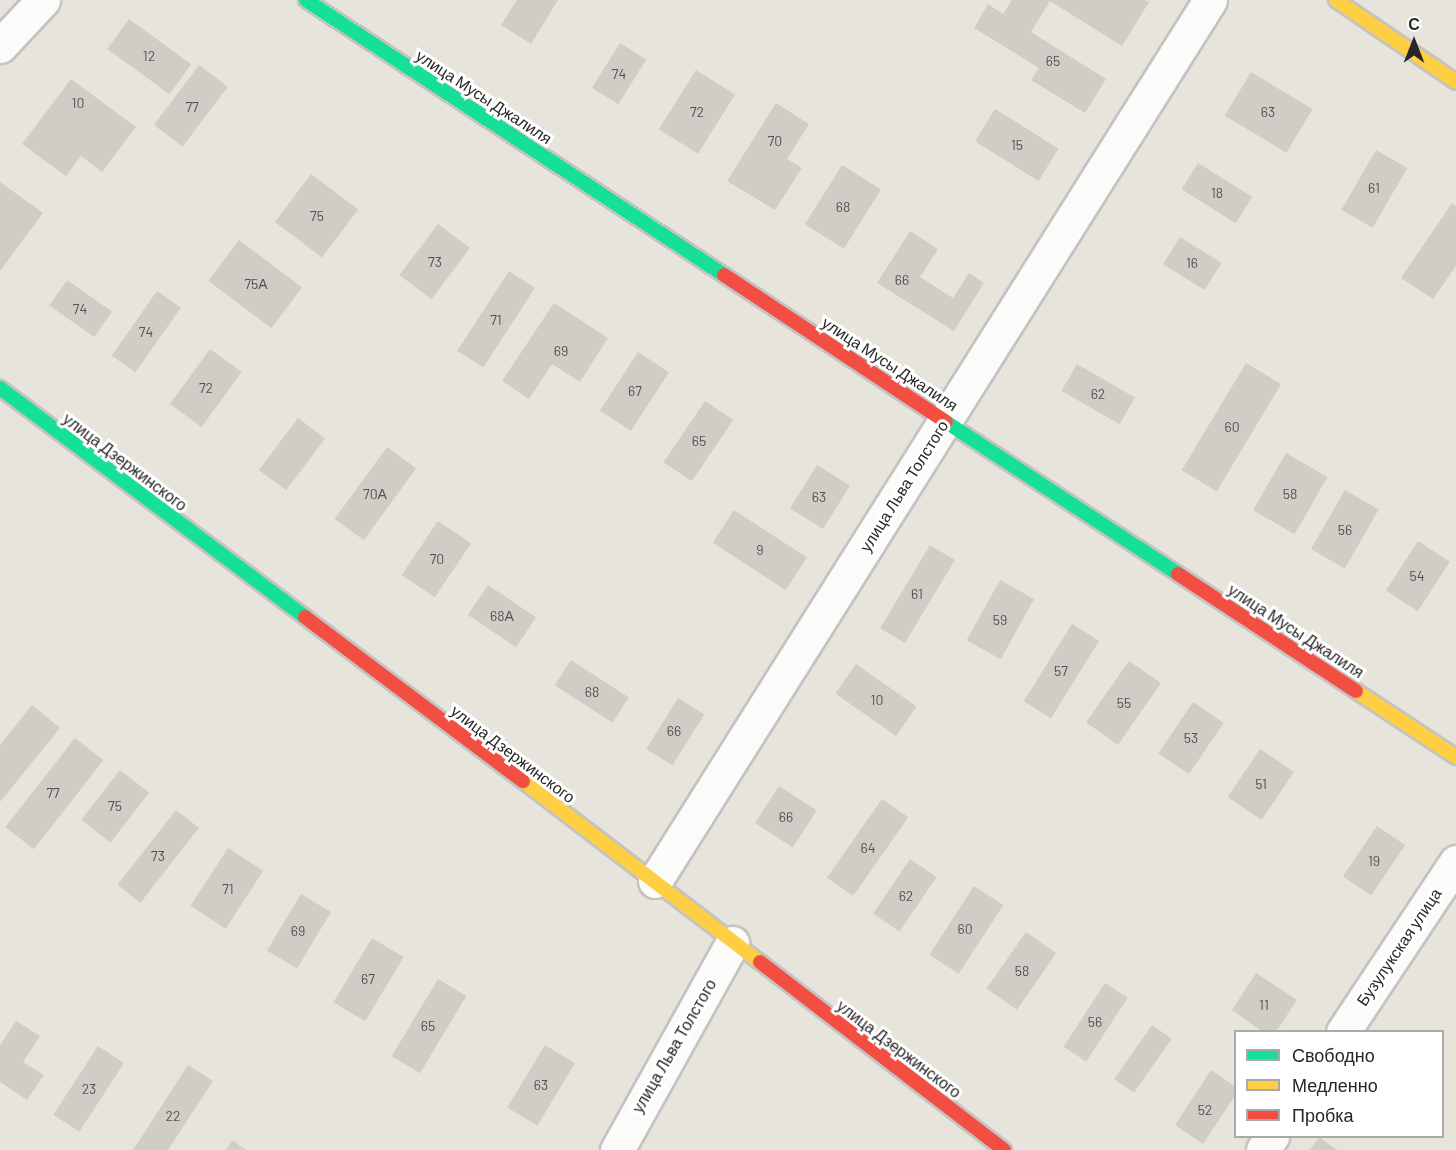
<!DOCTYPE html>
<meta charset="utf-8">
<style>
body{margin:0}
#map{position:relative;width:1456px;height:1150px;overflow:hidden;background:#e7e4dc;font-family:Barlow,sans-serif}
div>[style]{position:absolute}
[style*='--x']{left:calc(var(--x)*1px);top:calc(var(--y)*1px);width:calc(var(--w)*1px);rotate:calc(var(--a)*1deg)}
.building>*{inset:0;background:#d0cdc7;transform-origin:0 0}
.roads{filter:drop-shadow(2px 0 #c4c2c2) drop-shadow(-2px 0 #c4c2c2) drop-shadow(0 2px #c4c2c2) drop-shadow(0 -2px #c4c2c2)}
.street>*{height:33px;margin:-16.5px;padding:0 16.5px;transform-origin:16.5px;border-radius:16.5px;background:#fbfbfa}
.fast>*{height:14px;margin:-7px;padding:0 7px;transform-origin:7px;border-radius:7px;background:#16e098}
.slow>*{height:14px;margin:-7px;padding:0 7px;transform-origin:7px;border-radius:7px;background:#ffcf43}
.jam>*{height:14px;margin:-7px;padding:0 7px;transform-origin:7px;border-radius:7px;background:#f24e42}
span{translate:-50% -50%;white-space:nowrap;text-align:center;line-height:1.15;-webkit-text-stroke:6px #fff;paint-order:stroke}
.number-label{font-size:14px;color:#525150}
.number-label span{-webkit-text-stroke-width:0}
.street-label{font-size:16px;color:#272727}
.legend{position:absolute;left:1234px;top:1030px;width:210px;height:108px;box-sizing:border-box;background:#fff;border:2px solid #a9a9a9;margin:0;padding:8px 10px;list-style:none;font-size:18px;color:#272727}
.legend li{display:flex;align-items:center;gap:12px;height:30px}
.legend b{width:30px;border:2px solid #a9a9a9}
.north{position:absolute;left:1384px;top:12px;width:60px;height:60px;-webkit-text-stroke:4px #fff;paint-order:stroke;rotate:0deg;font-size:16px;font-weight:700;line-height:24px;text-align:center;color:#272727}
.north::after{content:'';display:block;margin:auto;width:21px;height:27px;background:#272727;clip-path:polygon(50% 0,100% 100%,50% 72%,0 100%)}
</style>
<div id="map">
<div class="building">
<div style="clip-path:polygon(517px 0,558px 0,531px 44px,501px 25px)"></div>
<div style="clip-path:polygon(1012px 0,1145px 0,1149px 2px,1122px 46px,1050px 1px,1031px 32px,1106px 79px,1085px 113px,1031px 80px,1039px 68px,974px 28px,988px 4px,1003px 14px)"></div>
<div style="left:129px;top:19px;width:77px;height:37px;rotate:36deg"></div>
<div style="left:620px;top:43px;width:31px;height:53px;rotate:32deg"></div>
<div style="left:199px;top:65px;width:36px;height:75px;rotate:37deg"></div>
<div style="left:696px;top:70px;width:46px;height:70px;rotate:32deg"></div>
<div style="left:1251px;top:72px;width:72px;height:51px;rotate:31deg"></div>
<div style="clip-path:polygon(71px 79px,136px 127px,102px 172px,81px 156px,66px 176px,22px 144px)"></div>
<div style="clip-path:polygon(776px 103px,809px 124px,787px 159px,802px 168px,775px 210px,727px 181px)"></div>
<div style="left:995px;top:109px;width:75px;height:38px;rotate:32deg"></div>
<div style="left:1376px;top:150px;width:36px;height:69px;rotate:30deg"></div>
<div style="left:1198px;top:163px;width:64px;height:31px;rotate:32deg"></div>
<div style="left:842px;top:165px;width:46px;height:70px;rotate:32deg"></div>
<div style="left:311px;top:174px;width:59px;height:60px;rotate:37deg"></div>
<div style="clip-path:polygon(0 182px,43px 213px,0 271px)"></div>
<div style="clip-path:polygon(1452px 203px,1456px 206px,1456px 266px,1433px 299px,1401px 278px)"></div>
<div style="left:438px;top:224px;width:40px;height:64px;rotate:37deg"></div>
<div style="clip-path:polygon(910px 231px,938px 249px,920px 277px,953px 298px,969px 273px,984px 283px,954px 331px,877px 283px)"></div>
<div style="left:1180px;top:237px;width:49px;height:32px;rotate:32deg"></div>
<div style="left:239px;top:240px;width:79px;height:51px;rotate:37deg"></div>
<div style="left:509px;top:271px;width:31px;height:95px;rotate:33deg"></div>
<div style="left:67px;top:280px;width:55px;height:31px;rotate:35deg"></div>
<div style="left:157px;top:291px;width:29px;height:79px;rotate:35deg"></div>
<div style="clip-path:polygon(554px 303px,608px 338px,580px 382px,552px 364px,529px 399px,502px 381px)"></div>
<div style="left:210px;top:349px;width:39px;height:68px;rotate:36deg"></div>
<div style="left:638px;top:352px;width:37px;height:70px;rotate:33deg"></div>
<div style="left:1246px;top:363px;width:41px;height:125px;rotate:31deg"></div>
<div style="left:1077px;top:364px;width:67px;height:31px;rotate:30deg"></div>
<div style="left:705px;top:401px;width:34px;height:74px;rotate:34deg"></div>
<div style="left:298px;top:418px;width:34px;height:65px;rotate:37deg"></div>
<div style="left:387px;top:447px;width:36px;height:89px;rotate:36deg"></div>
<div style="left:1286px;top:453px;width:48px;height:66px;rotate:30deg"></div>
<div style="left:817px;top:465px;width:39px;height:51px;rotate:32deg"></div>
<div style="left:1345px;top:490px;width:39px;height:68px;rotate:30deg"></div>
<div style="left:734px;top:510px;width:87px;height:39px;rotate:33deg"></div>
<div style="left:438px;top:521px;width:40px;height:65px;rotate:34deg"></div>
<div style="left:1418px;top:541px;width:38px;height:59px;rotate:33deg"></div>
<div style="left:930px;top:545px;width:29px;height:97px;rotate:31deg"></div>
<div style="left:1000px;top:580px;width:39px;height:69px;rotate:29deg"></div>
<div style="left:488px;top:585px;width:58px;height:36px;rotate:34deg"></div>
<div style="left:1072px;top:624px;width:32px;height:91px;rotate:32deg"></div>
<div style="left:571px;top:660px;width:69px;height:30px;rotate:33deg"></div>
<div style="left:1129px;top:661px;width:39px;height:75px;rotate:35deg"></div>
<div style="left:856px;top:664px;width:74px;height:36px;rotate:35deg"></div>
<div style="left:678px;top:698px;width:31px;height:60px;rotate:32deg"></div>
<div style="left:1193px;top:702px;width:37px;height:62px;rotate:34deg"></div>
<div style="clip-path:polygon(32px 705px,60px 728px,0 802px,0 745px)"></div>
<div style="left:75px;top:738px;width:36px;height:113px;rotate:38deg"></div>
<div style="left:1260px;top:749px;width:41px;height:58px;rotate:34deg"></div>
<div style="left:120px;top:770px;width:37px;height:63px;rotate:38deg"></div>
<div style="left:779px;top:786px;width:45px;height:44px;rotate:33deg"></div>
<div style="left:882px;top:799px;width:32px;height:96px;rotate:35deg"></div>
<div style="left:176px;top:810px;width:29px;height:95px;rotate:38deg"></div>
<div style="left:1377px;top:826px;width:34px;height:61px;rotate:34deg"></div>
<div style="left:228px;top:848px;width:42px;height:69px;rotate:33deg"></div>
<div style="left:910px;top:859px;width:32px;height:66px;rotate:34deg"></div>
<div style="left:974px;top:886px;width:35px;height:82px;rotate:33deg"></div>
<div style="left:301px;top:894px;width:35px;height:66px;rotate:31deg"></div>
<div style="left:1026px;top:932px;width:37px;height:69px;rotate:35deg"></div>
<div style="left:372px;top:938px;width:37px;height:75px;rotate:31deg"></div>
<div style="clip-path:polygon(1256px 973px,1297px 1000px,1276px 1032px,1263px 1032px,1232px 1010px)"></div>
<div style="left:438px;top:979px;width:33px;height:90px;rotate:31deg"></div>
<div style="left:1105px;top:983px;width:27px;height:76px;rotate:33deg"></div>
<div style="clip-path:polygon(16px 1021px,40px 1036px,23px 1062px,44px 1075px,27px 1100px,0 1082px,0 1045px)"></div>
<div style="left:1152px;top:1025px;width:24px;height:66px;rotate:35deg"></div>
<div style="left:545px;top:1045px;width:35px;height:73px;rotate:31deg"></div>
<div style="left:98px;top:1046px;width:31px;height:82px;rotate:33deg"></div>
<div style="clip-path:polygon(188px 1065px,213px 1081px,168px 1150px,133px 1150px)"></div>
<div style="clip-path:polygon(1211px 1070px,1236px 1087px,1236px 1094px,1203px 1144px,1175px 1125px)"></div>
<div style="clip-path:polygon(1319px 1137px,1337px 1150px,1310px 1150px)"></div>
<div style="clip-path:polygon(232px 1140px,246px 1150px,226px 1150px)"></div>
</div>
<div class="roads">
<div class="street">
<div style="--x:0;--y:46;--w:63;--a:-46.9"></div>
<div style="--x:655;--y:881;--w:1041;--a:-57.79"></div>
<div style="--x:1343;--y:1032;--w:204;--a:-56.4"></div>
<div style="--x:617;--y:1150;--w:237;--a:-60.9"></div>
<div style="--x:1263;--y:1150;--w:17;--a:-57"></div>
</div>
<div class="fast">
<div style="--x:306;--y:0;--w:500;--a:33.34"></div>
<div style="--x:0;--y:388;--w:381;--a:36.9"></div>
<div style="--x:946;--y:422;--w:277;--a:33.2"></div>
</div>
<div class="slow">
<div style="--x:1336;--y:0;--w:145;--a:34.3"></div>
<div style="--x:1356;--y:691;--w:120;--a:33.4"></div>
<div style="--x:523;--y:781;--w:298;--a:37.4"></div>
</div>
<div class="jam">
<div style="--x:724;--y:275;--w:266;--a:33.5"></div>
<div style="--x:1178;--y:574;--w:213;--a:33.3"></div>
<div style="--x:305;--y:617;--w:273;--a:37"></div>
<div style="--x:760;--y:962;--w:308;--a:37.6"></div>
</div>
</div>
<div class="number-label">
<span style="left:149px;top:56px">12</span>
<span style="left:1053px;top:61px">65</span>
<span style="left:619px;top:74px">74</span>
<span style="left:78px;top:103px">10</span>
<span style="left:192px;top:107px">77</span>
<span style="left:697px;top:112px">72</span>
<span style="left:1268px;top:112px">63</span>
<span style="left:775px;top:141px">70</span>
<span style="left:1017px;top:145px">15</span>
<span style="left:1374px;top:188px">61</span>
<span style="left:1217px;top:193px">18</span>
<span style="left:843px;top:207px">68</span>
<span style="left:317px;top:216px">75</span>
<span style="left:435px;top:262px">73</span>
<span style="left:1192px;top:263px">16</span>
<span style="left:902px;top:280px">66</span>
<span style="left:256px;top:284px">75А</span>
<span style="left:80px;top:309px">74</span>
<span style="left:496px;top:320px">71</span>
<span style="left:146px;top:332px">74</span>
<span style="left:561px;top:351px">69</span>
<span style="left:206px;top:388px">72</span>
<span style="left:635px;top:391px">67</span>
<span style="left:1098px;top:394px">62</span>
<span style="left:1232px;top:427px">60</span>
<span style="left:699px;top:441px">65</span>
<span style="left:375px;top:494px">70А</span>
<span style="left:1290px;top:494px">58</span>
<span style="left:819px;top:497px">63</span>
<span style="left:1345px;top:530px">56</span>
<span style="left:760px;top:550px">9</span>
<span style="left:437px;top:559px">70</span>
<span style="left:1417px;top:576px">54</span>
<span style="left:917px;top:594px">61</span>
<span style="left:502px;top:616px">68А</span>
<span style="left:1000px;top:620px">59</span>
<span style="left:1061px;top:671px">57</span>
<span style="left:592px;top:692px">68</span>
<span style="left:877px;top:700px">10</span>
<span style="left:1124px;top:703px">55</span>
<span style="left:674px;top:731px">66</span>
<span style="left:1191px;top:738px">53</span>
<span style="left:1261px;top:784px">51</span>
<span style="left:53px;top:793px">77</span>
<span style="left:115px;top:806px">75</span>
<span style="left:786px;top:817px">66</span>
<span style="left:868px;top:848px">64</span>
<span style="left:158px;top:856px">73</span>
<span style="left:1374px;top:861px">19</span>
<span style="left:228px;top:889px">71</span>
<span style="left:906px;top:896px">62</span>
<span style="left:965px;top:929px">60</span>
<span style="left:298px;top:931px">69</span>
<span style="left:1022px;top:971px">58</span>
<span style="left:368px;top:979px">67</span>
<span style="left:1264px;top:1005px">11</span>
<span style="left:1095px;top:1022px">56</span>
<span style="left:428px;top:1026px">65</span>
<span style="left:541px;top:1085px">63</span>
<span style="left:89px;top:1089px">23</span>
<span style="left:1205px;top:1110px">52</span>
<span style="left:173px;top:1116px">22</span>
</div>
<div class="street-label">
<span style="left:484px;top:97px;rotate:33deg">улица Мусы Джалиля</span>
<span style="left:890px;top:364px;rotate:33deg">улица Мусы Джалиля</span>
<span style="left:125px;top:462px;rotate:37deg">улица Дзержинского</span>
<span style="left:904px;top:486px;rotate:-58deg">улица Льва Толстого</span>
<span style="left:1296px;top:631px;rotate:33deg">улица Мусы Джалиля</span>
<span style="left:513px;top:754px;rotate:37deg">улица Дзержинского</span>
<span style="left:1399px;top:947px;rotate:-56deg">Бузулукская улица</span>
<span style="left:674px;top:1046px;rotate:-60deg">улица Льва Толстого</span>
<span style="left:899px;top:1049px;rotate:37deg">улица Дзержинского</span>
</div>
<ul class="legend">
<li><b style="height:8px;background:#16e098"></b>Свободно</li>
<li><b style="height:8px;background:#ffcf43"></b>Медленно</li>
<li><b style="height:8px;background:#f24e42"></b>Пробка</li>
</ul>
<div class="north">С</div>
</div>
